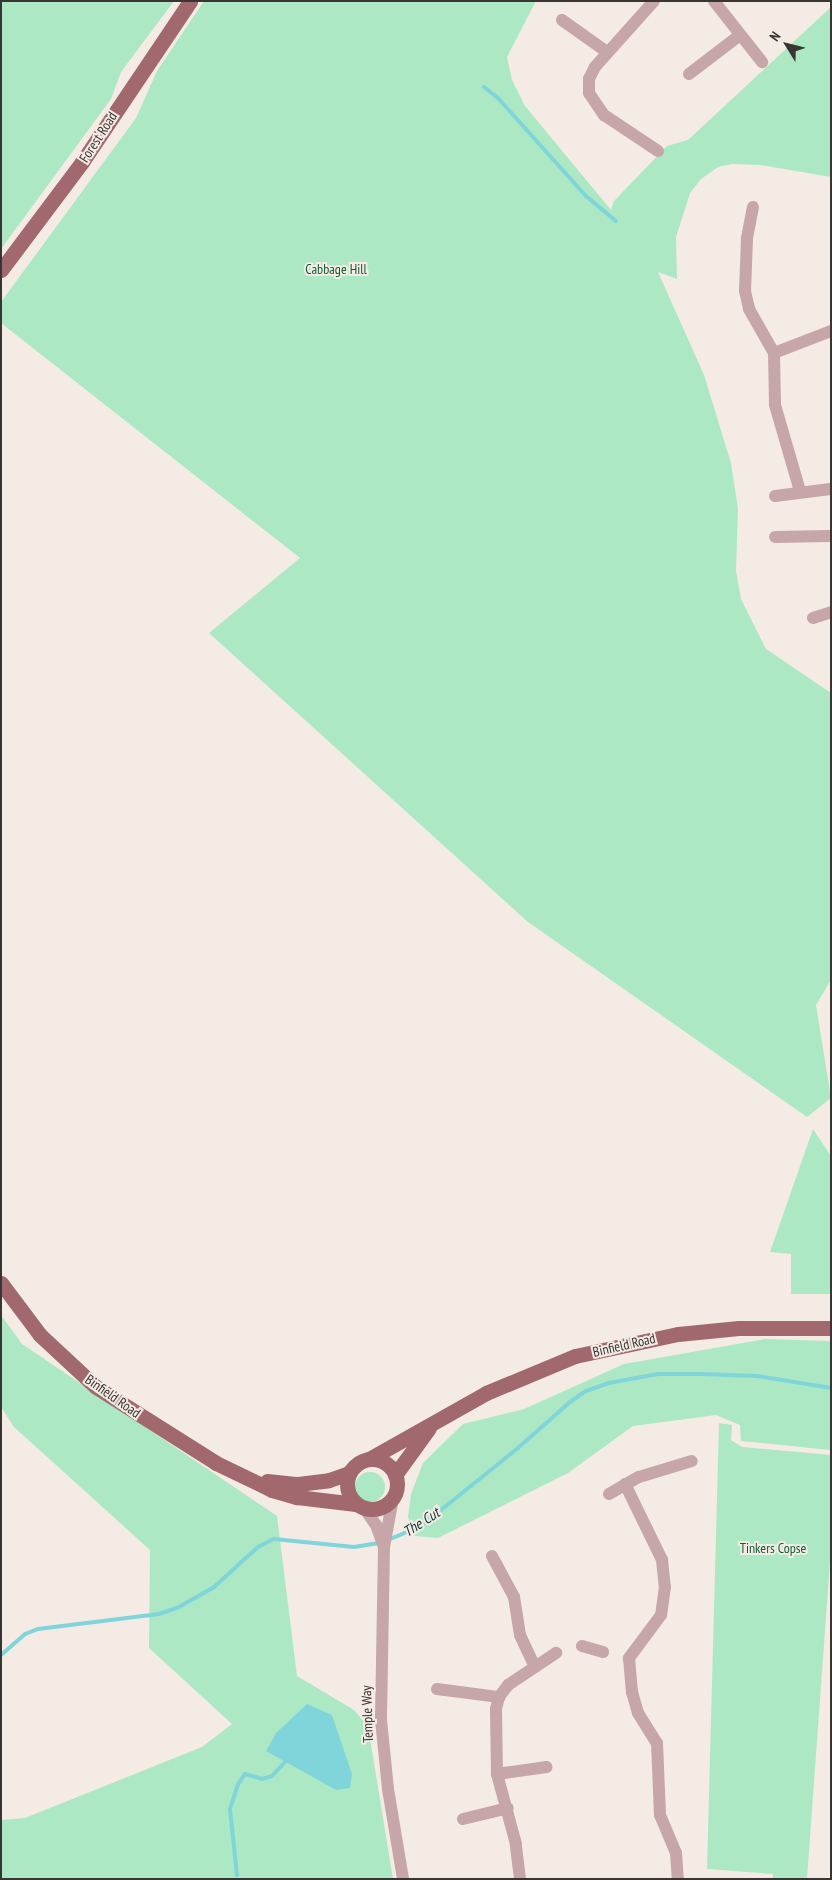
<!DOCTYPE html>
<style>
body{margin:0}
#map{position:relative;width:832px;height:1880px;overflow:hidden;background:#f4ebe4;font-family:"PT Sans Narrow",sans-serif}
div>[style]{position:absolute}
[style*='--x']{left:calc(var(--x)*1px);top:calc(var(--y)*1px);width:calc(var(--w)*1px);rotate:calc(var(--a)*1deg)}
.green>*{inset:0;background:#ace8c4}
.round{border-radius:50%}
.water>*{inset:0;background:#7fd5da}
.stream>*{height:4px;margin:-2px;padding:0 2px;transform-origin:2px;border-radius:2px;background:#7fd5da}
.minor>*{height:12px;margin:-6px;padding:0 6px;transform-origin:6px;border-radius:6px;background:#c6a6a8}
.major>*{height:15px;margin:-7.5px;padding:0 7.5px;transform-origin:7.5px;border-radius:7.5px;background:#a1696e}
.major>.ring{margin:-7.5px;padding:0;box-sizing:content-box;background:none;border:15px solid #a1696e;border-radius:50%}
span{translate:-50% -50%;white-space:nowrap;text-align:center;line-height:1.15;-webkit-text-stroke:4px #f4ebe4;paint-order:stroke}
.street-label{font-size:14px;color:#393533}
.park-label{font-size:14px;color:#105b39}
.water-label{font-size:15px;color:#0a3537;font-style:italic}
.frame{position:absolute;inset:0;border:2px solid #393533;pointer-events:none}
.north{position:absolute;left:762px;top:20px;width:50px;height:50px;-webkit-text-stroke:4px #f4ebe4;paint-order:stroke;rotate:306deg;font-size:14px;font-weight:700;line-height:20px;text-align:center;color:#393533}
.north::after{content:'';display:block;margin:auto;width:18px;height:22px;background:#393533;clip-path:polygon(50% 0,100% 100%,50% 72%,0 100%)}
</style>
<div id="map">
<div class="green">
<div style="clip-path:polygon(1px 1px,174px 1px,121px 72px,111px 99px,1px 249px)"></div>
<div style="clip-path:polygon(204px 1px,536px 1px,507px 57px,512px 80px,525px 106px,611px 210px,614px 201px,667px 146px,688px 140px,831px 7px,831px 177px,760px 165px,732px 164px,718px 167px,701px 179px,690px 193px,676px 237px,677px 279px,658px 272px,704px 375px,731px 463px,738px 509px,736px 571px,741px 599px,766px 649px,831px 693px,831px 980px,816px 1005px,831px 1098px,807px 1117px,528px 922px,209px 633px,300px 558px,1px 323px,1px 302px,136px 118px,157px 71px)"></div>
<div style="clip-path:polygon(813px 1129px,831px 1156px,831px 1294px,791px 1294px,791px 1254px,770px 1252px)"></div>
<div style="clip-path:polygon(1px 1315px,22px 1344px,277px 1516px,297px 1676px,354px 1710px,368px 1726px,393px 1879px,1px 1879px,1px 1820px,25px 1818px,202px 1747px,232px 1724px,149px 1648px,150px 1550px,14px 1427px,1px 1407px)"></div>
<div style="clip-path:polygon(765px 1339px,831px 1341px,830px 1450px,741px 1441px,740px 1425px,716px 1415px,633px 1426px,568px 1473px,438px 1538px,415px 1536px,408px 1517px,411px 1494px,423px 1463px,463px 1424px,524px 1409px,624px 1364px)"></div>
<div style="clip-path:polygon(719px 1423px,732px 1425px,731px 1440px,742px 1447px,831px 1455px,831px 1548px,807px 1879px,773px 1879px,773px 1874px,707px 1869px)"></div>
<div class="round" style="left:355px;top:1472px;width:30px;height:30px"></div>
</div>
<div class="water">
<div style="clip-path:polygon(307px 1704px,332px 1715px,352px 1774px,350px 1788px,336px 1790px,266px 1751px,276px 1733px)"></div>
</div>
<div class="stream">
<div style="--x:484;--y:87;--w:18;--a:38"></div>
<div style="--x:498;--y:98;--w:132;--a:48.1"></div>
<div style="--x:586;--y:196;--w:39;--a:40"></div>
<div style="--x:388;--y:1540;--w:36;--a:-23"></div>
<div style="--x:421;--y:1526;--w:124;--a:-38.8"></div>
<div style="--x:518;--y:1448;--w:69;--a:-41.5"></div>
<div style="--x:570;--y:1402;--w:19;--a:-35"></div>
<div style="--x:586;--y:1391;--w:24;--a:-19"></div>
<div style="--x:609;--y:1383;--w:50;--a:-10.4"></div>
<div style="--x:658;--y:1374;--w:44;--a:0"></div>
<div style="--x:702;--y:1374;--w:55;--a:2.1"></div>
<div style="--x:757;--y:1376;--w:75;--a:9.2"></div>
<div style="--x:1;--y:1655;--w:32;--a:-41"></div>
<div style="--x:25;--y:1634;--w:14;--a:-21"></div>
<div style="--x:38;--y:1629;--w:122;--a:-7.1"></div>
<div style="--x:159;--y:1614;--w:21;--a:-19"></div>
<div style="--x:179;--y:1607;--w:40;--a:-29.7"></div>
<div style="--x:214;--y:1587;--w:59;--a:-42.3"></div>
<div style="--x:258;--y:1547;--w:18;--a:-27"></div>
<div style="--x:274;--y:1539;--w:80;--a:5.7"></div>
<div style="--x:354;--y:1547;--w:25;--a:-9"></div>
<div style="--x:237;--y:1875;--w:66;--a:-96.1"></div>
<div style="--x:230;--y:1809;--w:26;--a:-72"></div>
<div style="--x:238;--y:1784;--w:12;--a:-55"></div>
<div style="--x:245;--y:1774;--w:18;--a:16"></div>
<div style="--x:262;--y:1779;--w:10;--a:-17"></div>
<div style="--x:272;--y:1776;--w:19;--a:-47"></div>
</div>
<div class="minor">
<div style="--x:654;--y:1;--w:89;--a:131.8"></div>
<div style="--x:595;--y:67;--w:13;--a:117"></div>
<div style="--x:589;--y:79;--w:14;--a:90"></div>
<div style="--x:589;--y:93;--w:27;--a:56"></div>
<div style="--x:604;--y:115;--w:65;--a:33.7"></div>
<div style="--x:714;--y:1;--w:78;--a:51.8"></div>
<div style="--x:562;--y:20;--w:55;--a:35.4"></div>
<div style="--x:689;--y:74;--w:64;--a:-37.4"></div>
<div style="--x:753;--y:207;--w:33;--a:101"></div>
<div style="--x:747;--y:239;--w:52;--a:92.2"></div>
<div style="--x:745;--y:291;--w:18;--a:77"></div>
<div style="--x:749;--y:309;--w:51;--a:60.4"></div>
<div style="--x:800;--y:491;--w:90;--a:-106.2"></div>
<div style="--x:775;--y:405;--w:52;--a:-91.1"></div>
<div style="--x:774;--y:353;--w:61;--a:-21.1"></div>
<div style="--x:775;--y:496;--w:56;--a:-7.1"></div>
<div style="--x:775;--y:537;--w:54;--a:-1.1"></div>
<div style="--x:813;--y:618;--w:19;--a:-18"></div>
<div style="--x:625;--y:1484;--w:85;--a:64"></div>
<div style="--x:662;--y:1560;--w:27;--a:84"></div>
<div style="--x:665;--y:1587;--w:28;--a:98"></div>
<div style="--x:661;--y:1615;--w:54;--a:126.7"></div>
<div style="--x:629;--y:1658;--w:34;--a:85"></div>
<div style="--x:632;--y:1692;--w:22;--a:74"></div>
<div style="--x:638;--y:1713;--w:36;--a:58"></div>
<div style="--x:657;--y:1743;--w:72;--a:87.6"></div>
<div style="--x:660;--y:1815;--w:41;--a:67.2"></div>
<div style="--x:676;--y:1853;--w:26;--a:86"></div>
<div style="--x:609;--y:1494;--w:34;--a:-30"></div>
<div style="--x:639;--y:1477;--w:55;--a:-16.8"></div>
<div style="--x:393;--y:1498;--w:50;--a:100.4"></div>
<div style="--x:384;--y:1547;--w:173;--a:91"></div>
<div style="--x:381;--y:1720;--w:69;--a:84.2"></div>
<div style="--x:388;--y:1789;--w:91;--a:80.5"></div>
<div style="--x:364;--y:1508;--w:21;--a:55"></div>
<div style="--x:376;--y:1525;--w:23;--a:70"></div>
<div style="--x:492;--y:1556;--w:47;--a:61.8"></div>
<div style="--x:514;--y:1597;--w:38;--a:81"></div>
<div style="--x:520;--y:1635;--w:33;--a:65"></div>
<div style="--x:582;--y:1646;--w:22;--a:16"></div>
<div style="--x:437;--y:1689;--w:63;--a:7.4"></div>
<div style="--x:497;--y:1774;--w:50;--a:-8"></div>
<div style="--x:463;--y:1819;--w:46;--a:-13.7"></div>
<div style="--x:520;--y:1879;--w:35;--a:-97"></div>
<div style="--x:516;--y:1844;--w:73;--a:-105.2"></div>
<div style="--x:497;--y:1774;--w:65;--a:-90.9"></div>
<div style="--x:496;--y:1709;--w:12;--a:-76"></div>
<div style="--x:499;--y:1697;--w:15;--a:-53"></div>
<div style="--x:508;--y:1685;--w:58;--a:-33.7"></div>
</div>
<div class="major">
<div style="--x:1;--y:270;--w:135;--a:-53.1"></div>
<div style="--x:82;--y:162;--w:194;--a:-56.1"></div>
<div style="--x:1;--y:1283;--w:65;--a:53.1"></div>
<div style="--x:40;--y:1335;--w:76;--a:42.9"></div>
<div style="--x:96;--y:1387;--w:142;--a:32.3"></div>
<div style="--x:216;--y:1463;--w:62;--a:25.7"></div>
<div style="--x:272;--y:1490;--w:26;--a:16"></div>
<div style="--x:297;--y:1497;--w:59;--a:6.8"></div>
<div class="ring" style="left:347px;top:1459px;width:35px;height:35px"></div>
<div style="--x:369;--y:1459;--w:134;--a:-29.4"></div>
<div style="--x:486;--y:1393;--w:96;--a:-22.6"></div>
<div style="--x:575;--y:1356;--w:105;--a:-12.1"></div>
<div style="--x:678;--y:1334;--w:61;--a:-5.6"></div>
<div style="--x:739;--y:1328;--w:92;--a:0"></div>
<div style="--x:395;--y:1475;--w:58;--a:-54.1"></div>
<div style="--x:267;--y:1481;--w:31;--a:6"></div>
<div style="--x:298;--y:1484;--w:31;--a:-7"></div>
<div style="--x:329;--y:1480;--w:21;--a:-19"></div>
</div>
<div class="street-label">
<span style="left:98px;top:137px;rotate:-57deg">Forest Road</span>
<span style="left:624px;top:1345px;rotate:-13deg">Binfield Road</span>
<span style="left:113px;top:1396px;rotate:35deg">Binfield Road</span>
<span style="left:367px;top:1714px;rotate:-92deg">Temple Way</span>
</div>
<div class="park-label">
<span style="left:336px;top:269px">Cabbage Hill</span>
<span style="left:773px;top:1548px">Tinkers Copse</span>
</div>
<div class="water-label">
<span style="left:421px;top:1522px;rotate:-33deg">The Cut</span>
</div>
<div class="frame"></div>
<div class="north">N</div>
</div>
